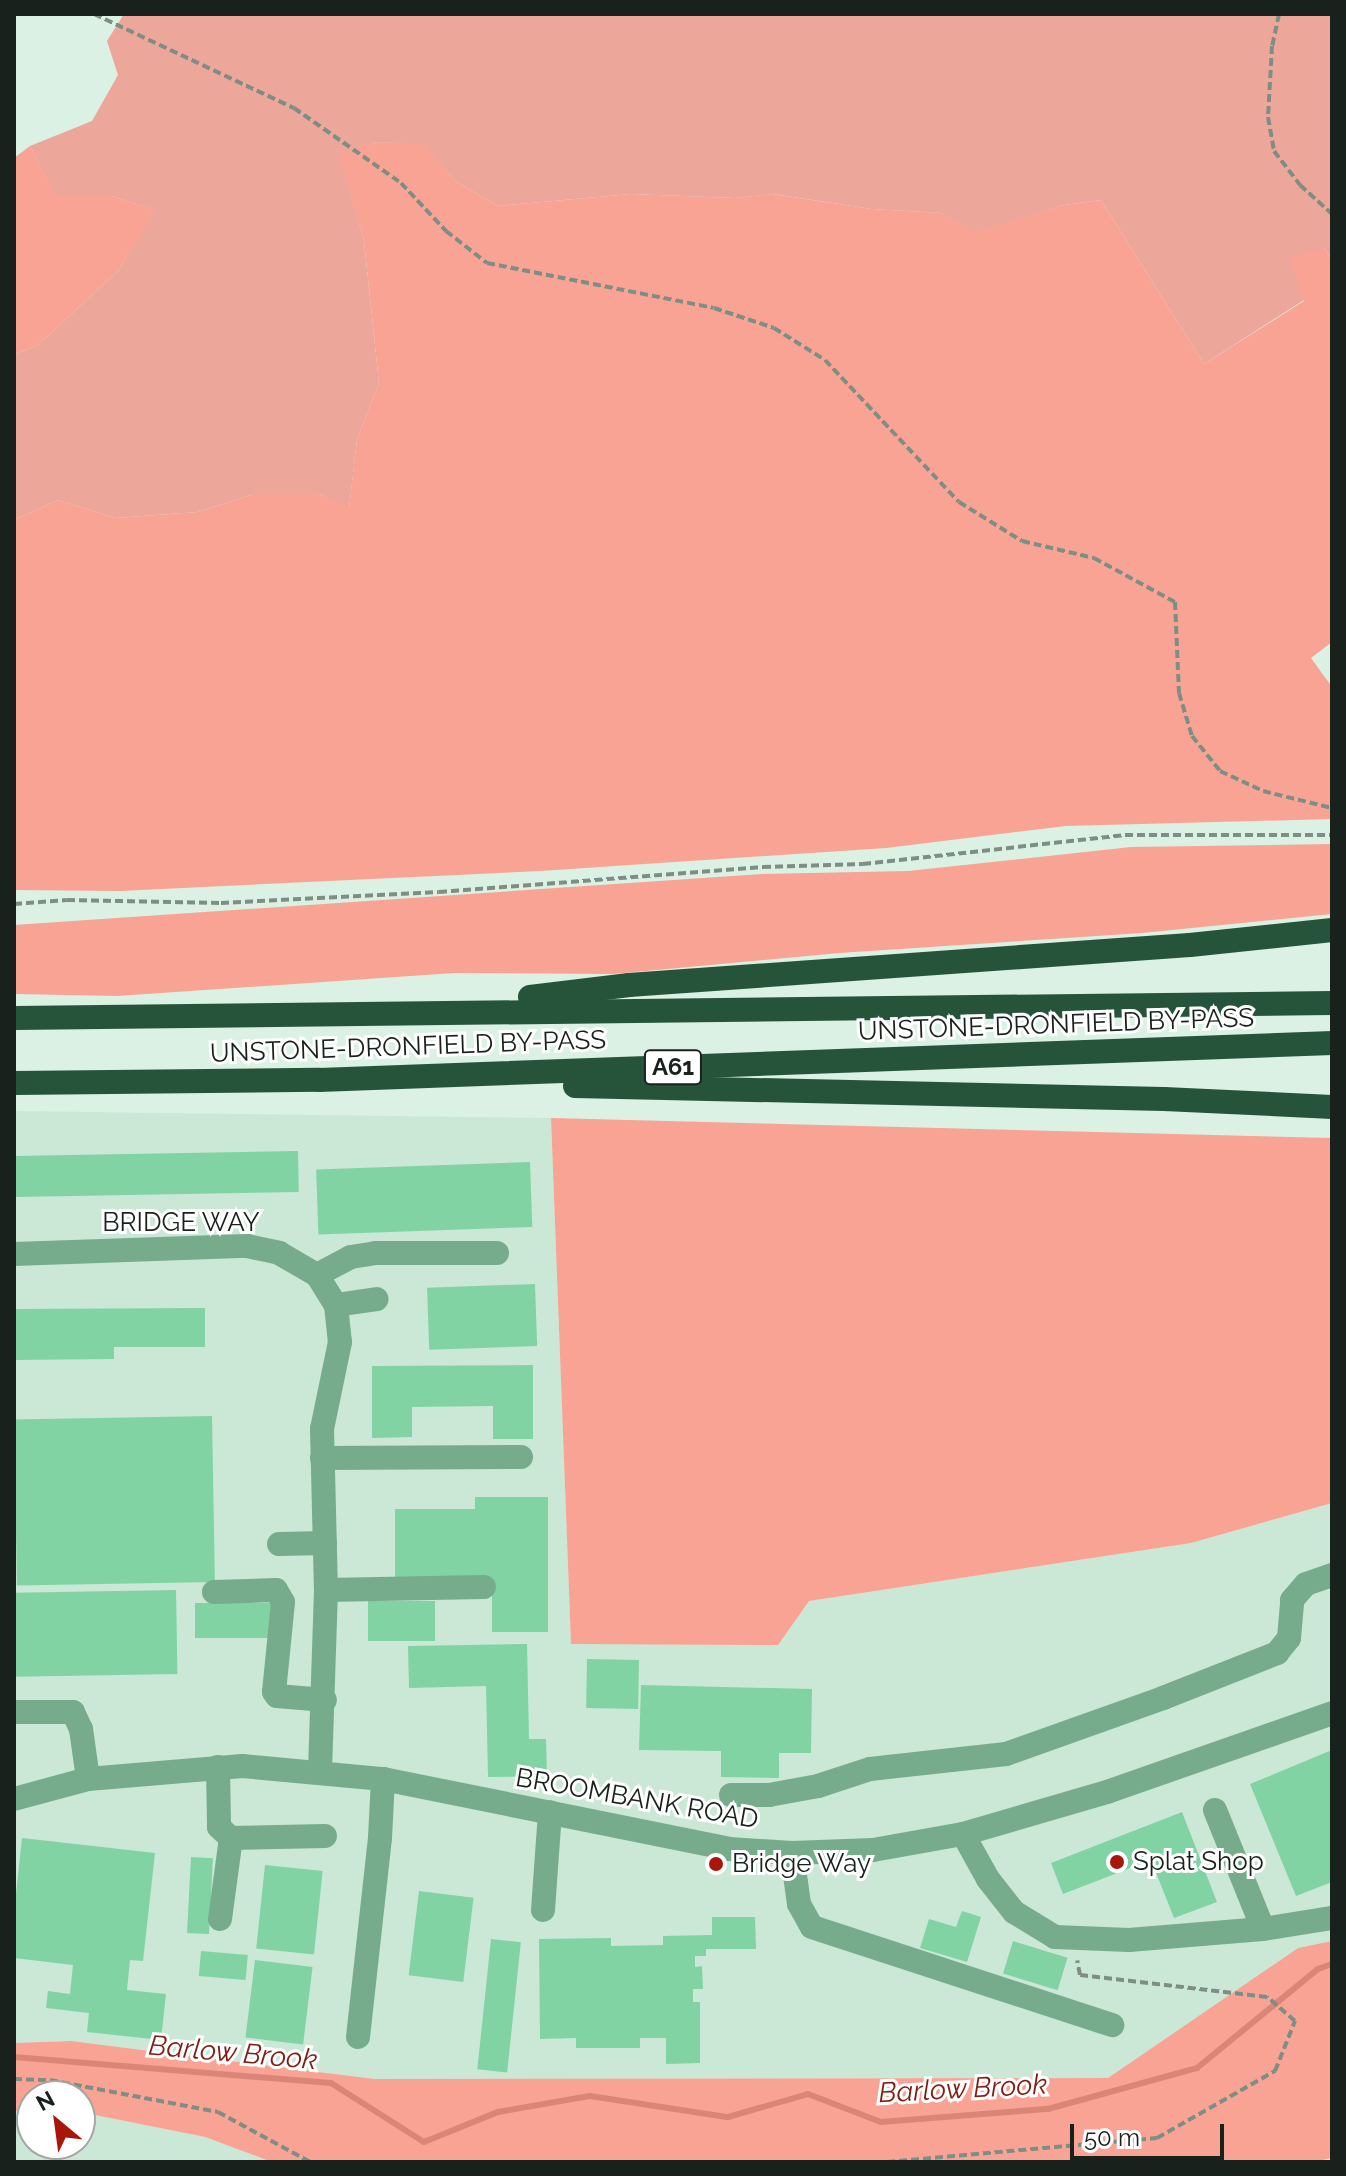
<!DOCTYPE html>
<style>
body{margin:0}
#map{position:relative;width:1346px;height:2176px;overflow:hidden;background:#daf1e3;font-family:Raleway,sans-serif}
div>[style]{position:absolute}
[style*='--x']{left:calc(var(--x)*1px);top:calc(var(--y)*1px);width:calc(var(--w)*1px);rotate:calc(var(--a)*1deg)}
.built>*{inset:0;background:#cae8d5}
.green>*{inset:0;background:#eda69a}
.forest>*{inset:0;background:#f9a395}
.stream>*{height:6px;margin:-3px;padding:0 3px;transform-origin:3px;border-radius:3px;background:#d98679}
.building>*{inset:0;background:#81d3a4;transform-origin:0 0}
.path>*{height:4px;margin-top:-2px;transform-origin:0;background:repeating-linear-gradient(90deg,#7f8e85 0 8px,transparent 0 12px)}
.minor>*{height:24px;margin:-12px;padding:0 12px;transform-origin:12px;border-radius:12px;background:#76ac8c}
.highway>*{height:24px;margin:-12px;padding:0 12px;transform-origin:12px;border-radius:12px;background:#26543b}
.dots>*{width:22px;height:22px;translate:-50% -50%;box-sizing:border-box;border:4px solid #fff;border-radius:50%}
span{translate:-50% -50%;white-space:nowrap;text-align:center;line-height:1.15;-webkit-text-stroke:6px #fff;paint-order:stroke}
.shield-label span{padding:2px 6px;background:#fff;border:2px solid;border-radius:6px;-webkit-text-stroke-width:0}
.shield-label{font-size:24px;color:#19211c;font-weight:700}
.street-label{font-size:26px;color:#19211c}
.poi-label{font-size:26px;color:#19211c}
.left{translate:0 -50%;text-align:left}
.water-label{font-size:28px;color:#811e14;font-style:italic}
.frame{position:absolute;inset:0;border:16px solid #19211c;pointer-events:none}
.north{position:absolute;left:16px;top:2080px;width:80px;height:80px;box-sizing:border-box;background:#fff;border:2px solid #a3a6a4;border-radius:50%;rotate:331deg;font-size:22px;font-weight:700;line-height:32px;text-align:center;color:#19211c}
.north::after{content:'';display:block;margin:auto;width:28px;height:36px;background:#a8150a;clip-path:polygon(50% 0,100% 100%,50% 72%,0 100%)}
.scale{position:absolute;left:1070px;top:2124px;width:154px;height:36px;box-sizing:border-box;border:4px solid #19211c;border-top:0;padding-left:10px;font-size:24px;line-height:28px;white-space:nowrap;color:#19211c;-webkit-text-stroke:6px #fff;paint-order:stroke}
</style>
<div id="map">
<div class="built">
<div style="clip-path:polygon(14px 1111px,551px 1118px,571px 1643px,809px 1601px,1191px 1543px,1332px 1503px,1332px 1941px,1298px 1948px,1108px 2078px,375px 2079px,71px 2041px,14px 2043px)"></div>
<div style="clip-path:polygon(14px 2111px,32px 2111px,32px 2144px,80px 2144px,81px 2112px,205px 2137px,272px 2162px,14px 2162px)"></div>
</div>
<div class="green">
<div style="clip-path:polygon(124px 14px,1332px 14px,1332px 262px,1325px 248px,1304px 300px,1204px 364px,1101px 200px,1064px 205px,974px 233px,941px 213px,872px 209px,773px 194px,735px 198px,631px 194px,498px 206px,455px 181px,425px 145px,381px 142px,339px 152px,364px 241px,379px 383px,357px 439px,349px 509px,319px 494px,254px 494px,198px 512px,115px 518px,58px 500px,14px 520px,14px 355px,38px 345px,118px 271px,155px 210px,111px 196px,55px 197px,30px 146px,92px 121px,118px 75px,107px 41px)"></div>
</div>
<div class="forest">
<div style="clip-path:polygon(381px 142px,425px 144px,455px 181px,498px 206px,631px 194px,735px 198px,772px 194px,872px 209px,941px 213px,974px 232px,1064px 205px,1101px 200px,1204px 364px,1304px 301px,1290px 257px,1325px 248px,1332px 262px,1332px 642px,1311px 658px,1332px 687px,1332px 819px,1066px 826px,886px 848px,540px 871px,120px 891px,14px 890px,14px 520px,58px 500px,115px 518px,198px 512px,254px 494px,319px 494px,349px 508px,357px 439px,379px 383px,364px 241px,338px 151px)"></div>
<div style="clip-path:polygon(30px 146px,55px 196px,111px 196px,156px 210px,118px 271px,38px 345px,14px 355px,14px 158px)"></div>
<div style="clip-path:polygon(1332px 844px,1332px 914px,1142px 933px,839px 953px,613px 974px,454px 973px,117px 996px,14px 994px,14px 925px,762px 874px,908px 871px,1131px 847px)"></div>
<div style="clip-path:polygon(551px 1118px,1332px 1138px,1332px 1503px,1191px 1543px,809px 1601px,778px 1645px,571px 1644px)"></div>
<div style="clip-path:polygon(1332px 1941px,1332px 2158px,1312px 2162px,272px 2162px,205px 2137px,80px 2112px,80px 2096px,32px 2096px,32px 2111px,14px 2111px,14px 2043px,71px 2041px,375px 2079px,1108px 2078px,1298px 1948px)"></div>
</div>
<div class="stream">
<div style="--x:14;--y:2057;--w:318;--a:4.7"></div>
<div style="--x:331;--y:2083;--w:110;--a:32.4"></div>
<div style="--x:424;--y:2142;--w:80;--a:-22.1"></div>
<div style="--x:498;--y:2112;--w:93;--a:-9.9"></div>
<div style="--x:590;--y:2096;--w:140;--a:8.7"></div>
<div style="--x:728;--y:2117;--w:83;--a:-16"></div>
<div style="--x:808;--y:2094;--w:78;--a:21"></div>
<div style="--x:881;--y:2122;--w:168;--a:-4.5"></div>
<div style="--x:1048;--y:2109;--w:155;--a:-15.4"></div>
<div style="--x:1197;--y:2068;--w:156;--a:-39.3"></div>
<div style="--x:1318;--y:1969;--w:15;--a:-20"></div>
</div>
<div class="building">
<div style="left:298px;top:1151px;width:41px;height:284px;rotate:89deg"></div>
<div style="left:530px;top:1162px;width:65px;height:214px;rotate:88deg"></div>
<div style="left:535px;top:1284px;width:62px;height:108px;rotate:88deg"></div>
<div style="clip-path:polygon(205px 1308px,205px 1347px,114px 1347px,114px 1359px,14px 1360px,14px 1309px)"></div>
<div style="clip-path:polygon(533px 1365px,533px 1439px,493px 1439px,493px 1406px,412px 1407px,412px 1437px,372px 1438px,372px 1366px)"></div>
<div style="left:212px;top:1416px;width:166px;height:198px;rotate:89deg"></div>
<div style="clip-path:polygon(475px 1497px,548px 1497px,548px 1632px,492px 1632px,492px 1578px,395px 1579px,395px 1509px,475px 1509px)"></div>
<div style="left:176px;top:1590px;width:84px;height:162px;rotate:89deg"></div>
<div style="left:368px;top:1601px;width:67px;height:40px"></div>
<div style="left:275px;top:1603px;width:35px;height:80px;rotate:90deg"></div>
<div style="clip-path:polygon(527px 1644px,529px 1739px,546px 1739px,547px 1776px,488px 1777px,486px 1686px,409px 1688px,408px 1646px)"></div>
<div style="left:587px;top:1659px;width:52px;height:49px;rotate:1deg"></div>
<div style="clip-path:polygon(641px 1685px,812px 1689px,811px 1753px,779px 1753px,779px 1778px,721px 1777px,721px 1751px,639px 1750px)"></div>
<div style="clip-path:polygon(1332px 1750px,1332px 1882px,1296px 1896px,1250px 1784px)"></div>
<div style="clip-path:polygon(1182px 1812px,1217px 1902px,1174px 1918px,1151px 1860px,1063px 1894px,1051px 1863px)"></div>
<div style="clip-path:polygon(22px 1838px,155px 1853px,143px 1961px,130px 1960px,127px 1990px,166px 1994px,161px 2040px,87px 2032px,89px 2013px,46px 2008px,48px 1991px,70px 1994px,73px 1965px,14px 1958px,14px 1912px)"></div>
<div style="left:191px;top:1857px;width:22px;height:76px;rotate:3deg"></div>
<div style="left:265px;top:1865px;width:58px;height:84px;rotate:6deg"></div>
<div style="left:419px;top:1891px;width:55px;height:85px;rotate:7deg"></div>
<div style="clip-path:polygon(962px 1911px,981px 1917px,967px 1962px,920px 1948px,929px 1919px,956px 1927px)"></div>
<div style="clip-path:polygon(712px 1917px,755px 1917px,756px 1949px,706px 1949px,706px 1956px,695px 1956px,695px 1967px,702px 1966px,703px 1989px,693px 1989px,693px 2002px,700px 2002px,700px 2063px,666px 2064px,666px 2038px,640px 2038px,640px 2048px,576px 2048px,576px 2038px,540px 2039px,539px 1939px,611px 1938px,611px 1946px,663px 1945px,663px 1936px,712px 1935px)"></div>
<div style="left:491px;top:1939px;width:30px;height:131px;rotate:6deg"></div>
<div style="left:1013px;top:1941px;width:57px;height:34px;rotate:17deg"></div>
<div style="left:201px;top:1951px;width:47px;height:25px;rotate:5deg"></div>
<div style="left:255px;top:1960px;width:58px;height:78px;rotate:7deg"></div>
</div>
<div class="path">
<div style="--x:94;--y:14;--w:221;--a:25.2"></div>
<div style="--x:294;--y:108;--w:131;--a:35"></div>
<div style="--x:401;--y:183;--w:66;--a:46.8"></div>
<div style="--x:446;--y:231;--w:52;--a:38"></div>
<div style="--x:487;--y:263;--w:231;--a:11.2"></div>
<div style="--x:714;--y:308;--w:63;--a:18.4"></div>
<div style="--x:774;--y:328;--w:60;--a:32.1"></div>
<div style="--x:825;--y:360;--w:195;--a:46.7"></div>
<div style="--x:959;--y:502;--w:74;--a:31.8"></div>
<div style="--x:1022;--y:541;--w:74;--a:13.3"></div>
<div style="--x:1094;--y:558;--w:92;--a:28.5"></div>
<div style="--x:1175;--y:602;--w:91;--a:87.5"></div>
<div style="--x:1179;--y:693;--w:45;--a:73.2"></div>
<div style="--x:1192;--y:736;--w:45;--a:51.3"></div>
<div style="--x:1220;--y:771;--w:47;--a:24.9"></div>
<div style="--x:1263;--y:791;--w:71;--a:13.8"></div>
<div style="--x:1279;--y:14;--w:33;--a:102"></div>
<div style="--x:1272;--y:46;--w:71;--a:93.2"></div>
<div style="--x:1268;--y:117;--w:35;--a:80"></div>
<div style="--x:1274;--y:151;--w:43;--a:52.6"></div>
<div style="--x:1300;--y:185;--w:43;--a:42.2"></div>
<div style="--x:14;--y:904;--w:53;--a:-4.3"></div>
<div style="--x:67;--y:900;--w:154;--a:1.1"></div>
<div style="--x:221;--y:903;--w:218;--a:-2.9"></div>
<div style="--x:439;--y:892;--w:325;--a:-4.4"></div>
<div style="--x:763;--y:867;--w:100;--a:-1.7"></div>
<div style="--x:863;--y:864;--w:264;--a:-6.3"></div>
<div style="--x:1125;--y:835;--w:207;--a:0"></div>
<div style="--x:14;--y:2079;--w:36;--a:2"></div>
<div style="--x:50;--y:2080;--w:171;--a:10.8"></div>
<div style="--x:218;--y:2112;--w:105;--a:28.5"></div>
<div style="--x:887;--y:2162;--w:271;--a:-5.1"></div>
<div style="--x:1157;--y:2138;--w:136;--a:-29.6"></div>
<div style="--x:1275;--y:2071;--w:54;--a:-68.2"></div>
<div style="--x:1295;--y:2021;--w:37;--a:-139"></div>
<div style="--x:1267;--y:1997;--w:188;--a:-173.3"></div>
<div style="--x:1080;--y:1975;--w:15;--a:-101"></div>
</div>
<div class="minor">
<div style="--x:14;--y:1254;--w:233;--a:-2"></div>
<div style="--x:247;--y:1246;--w:33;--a:12"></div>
<div style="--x:279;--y:1253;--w:44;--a:30.1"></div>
<div style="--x:317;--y:1275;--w:36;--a:58"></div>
<div style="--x:336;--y:1305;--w:37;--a:84"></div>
<div style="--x:340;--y:1342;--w:89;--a:101.7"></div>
<div style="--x:322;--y:1429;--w:161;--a:88.6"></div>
<div style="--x:326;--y:1590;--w:181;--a:91.9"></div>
<div style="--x:317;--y:1275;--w:38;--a:-28"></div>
<div style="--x:351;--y:1257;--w:24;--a:-9"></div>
<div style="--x:375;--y:1253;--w:122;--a:0"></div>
<div style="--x:336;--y:1305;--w:41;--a:-8.3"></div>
<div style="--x:322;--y:1458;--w:199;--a:-0.3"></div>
<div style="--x:279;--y:1544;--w:46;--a:-1.2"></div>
<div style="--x:326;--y:1590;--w:158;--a:-1.1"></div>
<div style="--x:214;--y:1592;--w:62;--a:-1.8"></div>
<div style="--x:276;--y:1590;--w:14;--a:60"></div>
<div style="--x:283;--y:1602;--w:90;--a:95.7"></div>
<div style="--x:274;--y:1692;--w:5;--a:53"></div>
<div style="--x:277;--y:1696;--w:48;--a:4.8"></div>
<div style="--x:14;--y:1712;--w:59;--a:0"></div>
<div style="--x:73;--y:1712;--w:19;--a:65"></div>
<div style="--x:81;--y:1729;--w:50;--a:82"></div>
<div style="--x:218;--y:1767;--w:60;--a:89"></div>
<div style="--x:219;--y:1827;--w:16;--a:43"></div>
<div style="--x:231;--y:1838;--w:94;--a:-1.2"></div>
<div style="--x:731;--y:1795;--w:38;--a:0"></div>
<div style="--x:769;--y:1795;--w:50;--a:-10.4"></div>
<div style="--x:818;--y:1786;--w:55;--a:-18.1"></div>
<div style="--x:870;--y:1769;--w:137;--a:-6.3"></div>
<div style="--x:1006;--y:1754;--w:167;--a:-19.6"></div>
<div style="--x:1163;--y:1698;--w:123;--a:-21.5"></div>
<div style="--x:1277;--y:1653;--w:19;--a:-51"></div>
<div style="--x:1289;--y:1638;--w:38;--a:-85"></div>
<div style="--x:1292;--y:1600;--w:21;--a:-49"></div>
<div style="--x:1306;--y:1584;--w:28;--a:-19"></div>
<div style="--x:14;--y:1799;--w:77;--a:-15.1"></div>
<div style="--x:88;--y:1779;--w:155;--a:-4.8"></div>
<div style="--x:242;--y:1766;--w:142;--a:5.3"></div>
<div style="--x:383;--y:1779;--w:353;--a:11.4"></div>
<div style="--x:729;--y:1849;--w:63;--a:3.6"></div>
<div style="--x:792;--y:1853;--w:81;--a:-2.1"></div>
<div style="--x:873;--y:1850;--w:91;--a:-10.1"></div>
<div style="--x:963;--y:1834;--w:150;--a:-16.3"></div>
<div style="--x:1107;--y:1792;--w:238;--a:-19.3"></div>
<div style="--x:1215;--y:1810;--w:128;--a:68"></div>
<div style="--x:963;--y:1834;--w:51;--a:60.9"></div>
<div style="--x:988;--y:1879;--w:42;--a:51.8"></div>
<div style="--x:1014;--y:1912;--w:48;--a:31.4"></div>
<div style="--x:1055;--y:1937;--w:74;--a:2.3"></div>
<div style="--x:1129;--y:1940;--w:134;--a:-4.7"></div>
<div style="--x:1263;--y:1929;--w:70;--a:-9.1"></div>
<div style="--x:792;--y:1853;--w:51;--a:82.2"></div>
<div style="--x:799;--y:1904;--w:26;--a:61"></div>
<div style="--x:812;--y:1927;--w:316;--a:18.1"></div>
<div style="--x:543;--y:1910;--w:98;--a:-85.9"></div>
<div style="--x:220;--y:1919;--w:82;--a:-82.3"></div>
<div style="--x:358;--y:2037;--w:200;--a:-83.7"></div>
<div style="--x:380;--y:1838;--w:59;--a:-87.1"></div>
</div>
<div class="highway">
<div style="--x:530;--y:997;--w:100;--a:-6.9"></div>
<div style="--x:629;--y:985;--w:562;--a:-4.08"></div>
<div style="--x:1190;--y:945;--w:143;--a:-6"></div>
<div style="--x:14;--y:1018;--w:1318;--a:-0.65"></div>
<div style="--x:14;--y:1083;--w:305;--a:-0.6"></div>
<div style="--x:319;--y:1080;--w:1014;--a:-2.09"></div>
<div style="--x:575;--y:1086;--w:589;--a:1.26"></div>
<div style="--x:1164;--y:1099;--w:168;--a:2.7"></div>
</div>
<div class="dots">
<div style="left:1117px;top:1862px;background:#a8150a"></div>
<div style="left:716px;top:1864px;background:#a8150a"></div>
</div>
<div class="shield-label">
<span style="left:673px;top:1067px">A61</span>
</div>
<div class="street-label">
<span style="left:1056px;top:1025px;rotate:-2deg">UNSTONE-DRONFIELD BY-PASS</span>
<span style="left:408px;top:1047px;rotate:-2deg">UNSTONE-DRONFIELD BY-PASS</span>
<span style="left:181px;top:1223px">BRIDGE WAY</span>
<span style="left:637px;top:1799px;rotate:10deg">BROOMBANK ROAD</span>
</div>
<div class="poi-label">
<span class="left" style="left:1133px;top:1862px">Splat Shop</span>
<span class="left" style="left:732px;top:1864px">Bridge Way</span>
</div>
<div class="water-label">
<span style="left:233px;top:2053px;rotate:5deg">Barlow Brook</span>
<span style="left:963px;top:2089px;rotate:-3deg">Barlow Brook</span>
</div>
<div class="frame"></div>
<div class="north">N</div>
<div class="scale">50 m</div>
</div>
